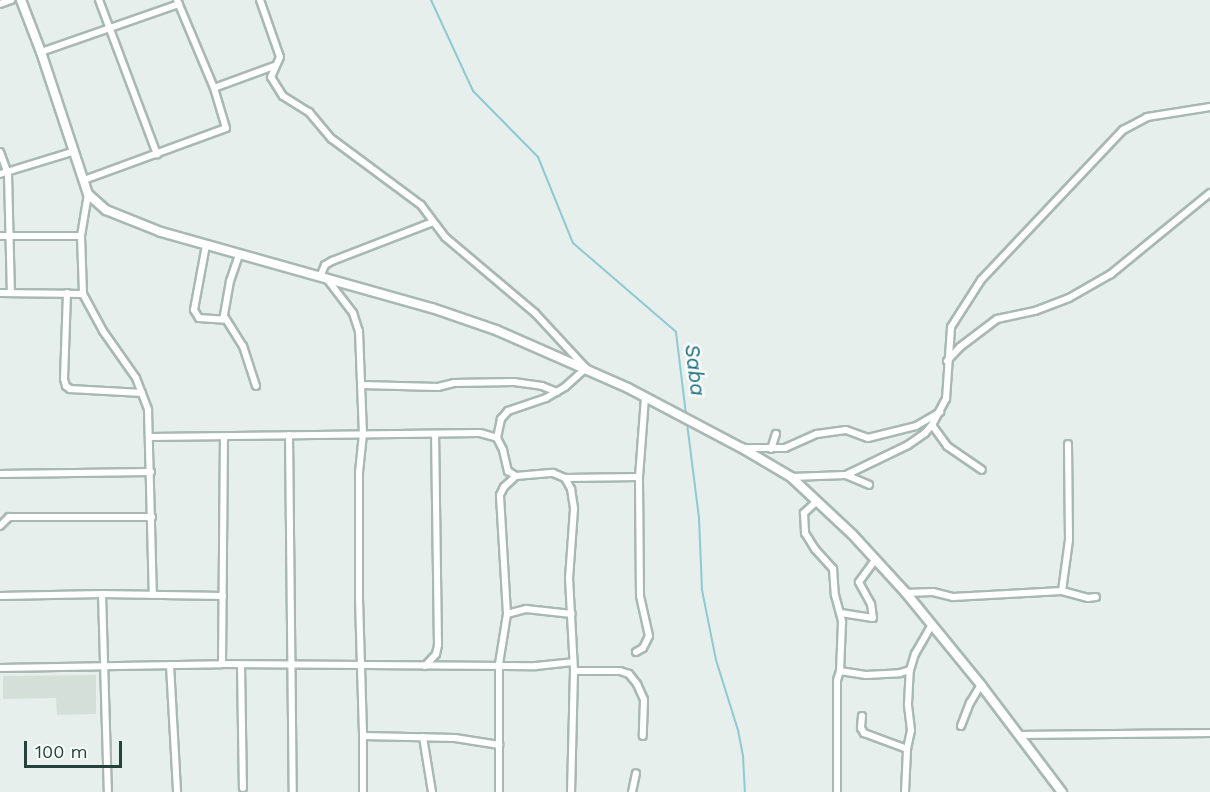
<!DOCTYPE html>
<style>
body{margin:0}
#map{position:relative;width:1210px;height:792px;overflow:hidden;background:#e6efeb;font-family:"Work Sans",sans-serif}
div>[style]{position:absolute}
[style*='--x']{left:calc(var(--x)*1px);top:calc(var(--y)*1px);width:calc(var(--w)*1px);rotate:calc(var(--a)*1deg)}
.built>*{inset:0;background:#d4dfda}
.stream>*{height:2px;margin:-1px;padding:0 1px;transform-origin:1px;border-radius:1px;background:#8ec9d4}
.roads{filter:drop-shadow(2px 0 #a8b8b2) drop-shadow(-2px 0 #a8b8b2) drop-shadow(0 2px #a8b8b2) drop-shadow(0 -2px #a8b8b2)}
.minor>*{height:6px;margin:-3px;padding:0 3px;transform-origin:3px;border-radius:3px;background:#fff}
.tertiary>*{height:8px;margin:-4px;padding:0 4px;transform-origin:4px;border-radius:4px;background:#fff}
span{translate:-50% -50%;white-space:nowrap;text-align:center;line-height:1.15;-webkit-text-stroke:5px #f7fbf9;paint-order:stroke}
.water-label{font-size:21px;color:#1c6f80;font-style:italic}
.scale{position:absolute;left:24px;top:741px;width:98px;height:27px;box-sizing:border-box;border:3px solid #24423a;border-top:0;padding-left:8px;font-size:18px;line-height:21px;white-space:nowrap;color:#24423a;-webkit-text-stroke:4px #f7fbf9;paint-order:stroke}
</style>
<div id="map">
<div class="built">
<div style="clip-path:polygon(96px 675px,96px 714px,57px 715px,56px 698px,3px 699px,3px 676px)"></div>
</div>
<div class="stream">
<div style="--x:431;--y:0;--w:100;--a:65.2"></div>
<div style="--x:473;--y:91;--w:93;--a:45.4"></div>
<div style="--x:538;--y:157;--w:93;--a:67.9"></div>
<div style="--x:573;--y:243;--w:136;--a:40.8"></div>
<div style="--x:676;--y:332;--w:84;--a:83.1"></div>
<div style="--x:687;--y:423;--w:96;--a:82.8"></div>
<div style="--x:699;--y:518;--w:72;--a:87.6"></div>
<div style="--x:702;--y:590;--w:71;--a:78.7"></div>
<div style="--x:716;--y:660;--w:73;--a:72.6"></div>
<div style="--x:738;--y:730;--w:26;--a:79"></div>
<div style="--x:743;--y:756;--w:36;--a:87"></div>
</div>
<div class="roads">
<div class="minor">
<div style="--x:99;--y:0;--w:165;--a:69.4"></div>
<div style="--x:260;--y:0;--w:60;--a:70.7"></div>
<div style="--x:280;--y:57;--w:22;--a:114"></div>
<div style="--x:271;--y:77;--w:22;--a:58"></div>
<div style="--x:283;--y:96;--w:31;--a:32"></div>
<div style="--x:309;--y:112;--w:35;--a:50"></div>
<div style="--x:332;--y:139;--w:111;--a:36.6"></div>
<div style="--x:421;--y:205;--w:40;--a:53"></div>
<div style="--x:445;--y:237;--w:118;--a:40.2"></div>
<div style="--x:535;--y:313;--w:75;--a:47.2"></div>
<div style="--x:586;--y:368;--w:28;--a:138"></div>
<div style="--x:565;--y:387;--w:22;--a:150"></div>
<div style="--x:546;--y:398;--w:40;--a:161.1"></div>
<div style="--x:508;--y:411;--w:11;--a:131"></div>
<div style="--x:501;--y:419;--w:19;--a:102"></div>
<div style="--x:0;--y:4;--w:12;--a:-20"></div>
<div style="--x:41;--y:52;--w:146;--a:-19.2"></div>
<div style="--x:214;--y:88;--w:64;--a:-20.1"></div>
<div style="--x:0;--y:152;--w:23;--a:70"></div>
<div style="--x:8;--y:174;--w:119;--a:88.6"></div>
<div style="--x:0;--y:174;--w:78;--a:-17"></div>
<div style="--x:84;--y:180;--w:151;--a:-20.1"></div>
<div style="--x:226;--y:128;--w:42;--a:-106.7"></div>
<div style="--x:214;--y:88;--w:95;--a:-112.8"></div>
<div style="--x:88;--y:194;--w:43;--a:99.5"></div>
<div style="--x:81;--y:236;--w:58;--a:88"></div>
<div style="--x:83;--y:294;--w:42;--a:61.6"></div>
<div style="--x:103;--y:331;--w:57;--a:54.9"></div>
<div style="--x:136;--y:378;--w:34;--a:69"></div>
<div style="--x:148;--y:410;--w:185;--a:88.5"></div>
<div style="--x:0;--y:236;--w:81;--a:0"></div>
<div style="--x:206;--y:245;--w:66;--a:100.5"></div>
<div style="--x:194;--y:310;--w:9;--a:58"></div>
<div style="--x:199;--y:318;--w:26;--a:4"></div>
<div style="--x:239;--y:255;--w:28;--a:109"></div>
<div style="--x:230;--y:281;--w:36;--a:100"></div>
<div style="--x:224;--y:316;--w:36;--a:58"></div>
<div style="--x:243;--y:346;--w:42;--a:72"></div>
<div style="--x:320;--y:277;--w:13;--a:-67"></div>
<div style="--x:325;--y:265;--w:8;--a:-30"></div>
<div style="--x:332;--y:261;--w:108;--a:-21.1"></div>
<div style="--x:327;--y:279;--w:43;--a:52.6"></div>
<div style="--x:353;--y:313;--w:19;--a:72"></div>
<div style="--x:359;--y:331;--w:103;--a:87.8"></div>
<div style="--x:363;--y:434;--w:39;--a:96"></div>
<div style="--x:359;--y:473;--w:126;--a:90"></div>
<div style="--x:359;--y:599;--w:137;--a:88.3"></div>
<div style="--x:363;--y:736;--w:92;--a:1.2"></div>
<div style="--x:455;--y:738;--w:45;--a:9"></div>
<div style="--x:0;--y:293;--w:83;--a:0.7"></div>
<div style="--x:67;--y:293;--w:86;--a:92"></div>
<div style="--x:64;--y:379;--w:7;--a:74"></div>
<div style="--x:66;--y:386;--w:5;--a:37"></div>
<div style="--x:70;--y:389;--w:72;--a:3.2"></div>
<div style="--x:947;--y:361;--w:19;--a:-47"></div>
<div style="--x:960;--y:347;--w:46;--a:-37.1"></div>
<div style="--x:997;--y:319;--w:39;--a:-12"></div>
<div style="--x:1035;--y:311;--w:36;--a:-21"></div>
<div style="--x:1069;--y:298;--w:48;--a:-29.7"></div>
<div style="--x:1111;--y:274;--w:128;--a:-39.3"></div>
<div style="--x:361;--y:385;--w:77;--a:1.5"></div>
<div style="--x:438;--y:387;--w:16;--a:-14"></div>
<div style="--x:454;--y:383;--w:60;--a:-1"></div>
<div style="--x:514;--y:382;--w:28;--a:8"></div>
<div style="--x:542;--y:386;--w:16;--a:22"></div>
<div style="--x:932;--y:425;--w:26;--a:54"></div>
<div style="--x:947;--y:446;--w:42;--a:34.4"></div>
<div style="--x:289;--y:435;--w:357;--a:89.4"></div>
<div style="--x:151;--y:437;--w:329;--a:-0.7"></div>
<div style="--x:480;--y:433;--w:18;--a:16"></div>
<div style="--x:497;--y:438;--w:13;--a:63"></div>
<div style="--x:503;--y:450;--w:22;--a:77"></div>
<div style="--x:508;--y:471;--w:9;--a:32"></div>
<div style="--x:516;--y:476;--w:37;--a:-5"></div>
<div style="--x:553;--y:473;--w:13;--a:23"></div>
<div style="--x:565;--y:478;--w:74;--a:-0.8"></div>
<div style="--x:742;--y:448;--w:43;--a:0"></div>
<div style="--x:785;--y:448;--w:35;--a:-24"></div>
<div style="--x:817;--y:434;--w:29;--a:-8"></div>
<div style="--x:846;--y:430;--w:23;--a:20"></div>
<div style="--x:868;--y:438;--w:49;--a:-14"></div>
<div style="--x:916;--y:426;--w:28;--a:-30"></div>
<div style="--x:771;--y:449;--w:16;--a:-72"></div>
<div style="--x:0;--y:474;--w:151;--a:-0.8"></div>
<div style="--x:846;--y:475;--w:25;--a:23"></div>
<div style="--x:791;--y:477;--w:55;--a:-2.1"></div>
<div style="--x:846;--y:475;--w:69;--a:-25.8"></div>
<div style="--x:908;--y:445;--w:21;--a:-35"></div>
<div style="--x:925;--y:433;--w:11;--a:-49"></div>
<div style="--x:932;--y:425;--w:30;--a:-62"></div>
<div style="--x:946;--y:399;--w:72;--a:-86"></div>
<div style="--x:951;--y:327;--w:56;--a:-57.4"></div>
<div style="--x:981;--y:280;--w:207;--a:-46.6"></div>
<div style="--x:1123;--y:130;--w:27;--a:-28"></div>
<div style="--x:1147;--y:117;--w:64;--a:-9"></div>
<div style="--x:565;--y:478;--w:13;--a:61"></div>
<div style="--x:571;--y:489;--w:20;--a:81"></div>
<div style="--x:574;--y:509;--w:69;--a:94.1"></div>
<div style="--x:569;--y:578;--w:93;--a:86.9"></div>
<div style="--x:574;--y:671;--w:121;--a:91.4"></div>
<div style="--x:817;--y:501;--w:18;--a:137"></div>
<div style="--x:804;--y:513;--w:20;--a:87"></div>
<div style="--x:805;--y:533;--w:19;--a:58"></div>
<div style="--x:815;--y:549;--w:27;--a:48"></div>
<div style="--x:833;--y:569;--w:26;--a:86"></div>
<div style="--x:835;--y:595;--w:28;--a:75"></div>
<div style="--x:842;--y:622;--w:49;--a:92.3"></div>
<div style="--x:840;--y:671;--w:9;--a:108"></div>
<div style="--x:837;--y:680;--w:112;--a:90"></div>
<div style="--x:0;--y:526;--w:13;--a:-45"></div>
<div style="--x:9;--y:517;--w:143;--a:0"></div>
<div style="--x:1062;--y:591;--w:51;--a:-82.2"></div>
<div style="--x:1069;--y:540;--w:96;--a:-90.6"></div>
<div style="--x:906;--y:593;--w:27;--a:-2"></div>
<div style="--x:933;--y:592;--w:21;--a:14"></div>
<div style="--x:953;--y:597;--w:109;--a:-3.2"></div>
<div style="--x:1062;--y:591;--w:27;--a:15"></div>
<div style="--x:1088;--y:598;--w:8;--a:-7"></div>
<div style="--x:102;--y:594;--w:198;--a:88.3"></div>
<div style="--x:0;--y:596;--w:102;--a:-1.1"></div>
<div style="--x:102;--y:594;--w:121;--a:0.9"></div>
<div style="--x:841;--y:613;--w:32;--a:9"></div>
<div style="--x:873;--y:618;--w:14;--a:-98"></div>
<div style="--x:871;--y:604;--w:25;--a:-119"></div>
<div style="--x:859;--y:582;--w:27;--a:-54"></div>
<div style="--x:507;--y:614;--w:20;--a:-15"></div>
<div style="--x:526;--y:609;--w:46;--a:6.2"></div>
<div style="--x:636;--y:652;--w:8;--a:-30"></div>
<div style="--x:643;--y:648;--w:13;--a:-63"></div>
<div style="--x:649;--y:636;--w:41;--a:-102.7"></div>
<div style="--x:640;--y:596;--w:119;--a:-90.5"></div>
<div style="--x:639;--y:477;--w:80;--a:-85.7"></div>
<div style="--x:222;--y:664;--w:226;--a:-89.5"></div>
<div style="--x:170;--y:665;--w:127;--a:86.8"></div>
<div style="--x:241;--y:665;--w:123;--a:89.1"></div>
<div style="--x:425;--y:666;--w:16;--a:-47"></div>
<div style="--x:436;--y:654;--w:9;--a:-77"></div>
<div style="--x:438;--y:645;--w:211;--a:-90.8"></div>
<div style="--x:0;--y:668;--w:222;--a:-1"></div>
<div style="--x:222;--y:664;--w:314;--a:0.4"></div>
<div style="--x:536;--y:666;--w:37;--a:-6"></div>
<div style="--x:574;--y:671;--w:46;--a:0"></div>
<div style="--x:620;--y:671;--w:9;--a:18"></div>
<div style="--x:629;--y:674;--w:13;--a:51"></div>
<div style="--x:637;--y:684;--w:17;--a:66"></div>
<div style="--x:644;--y:700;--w:36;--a:92"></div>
<div style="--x:840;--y:671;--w:26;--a:9"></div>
<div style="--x:866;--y:675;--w:34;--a:-3"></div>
<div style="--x:900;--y:673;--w:10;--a:-17"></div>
<div style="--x:862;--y:716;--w:12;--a:95"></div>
<div style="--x:861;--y:728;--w:6;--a:59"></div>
<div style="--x:864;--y:733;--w:46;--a:20.4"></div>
<div style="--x:961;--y:726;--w:25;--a:-69"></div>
<div style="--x:970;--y:703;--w:21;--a:-59"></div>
<div style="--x:1020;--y:735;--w:190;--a:-0.6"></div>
<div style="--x:423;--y:737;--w:56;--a:80.7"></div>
<div style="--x:363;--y:792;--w:56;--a:-90"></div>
<div style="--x:499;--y:792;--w:128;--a:-90"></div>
<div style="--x:499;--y:664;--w:51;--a:-80.9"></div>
<div style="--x:507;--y:614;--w:119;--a:-93.4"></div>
<div style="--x:500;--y:495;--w:9;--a:-63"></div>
<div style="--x:504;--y:487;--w:16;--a:-43"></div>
<div style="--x:632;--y:792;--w:19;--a:-78"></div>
<div style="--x:905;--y:792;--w:43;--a:-87.3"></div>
<div style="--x:907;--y:749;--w:19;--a:-78"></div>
<div style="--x:911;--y:730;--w:26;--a:-97"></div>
<div style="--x:908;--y:704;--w:34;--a:-87"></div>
<div style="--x:910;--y:670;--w:17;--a:-73"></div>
<div style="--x:915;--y:654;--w:34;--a:-60"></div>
</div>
<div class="tertiary">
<div style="--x:21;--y:0;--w:56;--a:69"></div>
<div style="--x:41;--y:52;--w:150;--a:71.7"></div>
<div style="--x:88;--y:194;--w:24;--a:42"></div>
<div style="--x:106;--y:210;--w:59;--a:21.8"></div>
<div style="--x:161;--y:232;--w:281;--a:15.7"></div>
<div style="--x:432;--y:308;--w:68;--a:19"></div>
<div style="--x:496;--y:330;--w:144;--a:23.7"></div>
<div style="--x:628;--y:388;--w:129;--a:27.8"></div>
<div style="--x:742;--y:448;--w:57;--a:30.6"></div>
<div style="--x:791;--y:477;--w:83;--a:43.1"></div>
<div style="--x:852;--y:534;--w:80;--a:47.5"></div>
<div style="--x:906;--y:593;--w:119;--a:50.8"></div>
<div style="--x:981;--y:685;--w:134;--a:52.9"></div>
</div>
</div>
<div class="water-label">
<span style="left:695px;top:370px;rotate:83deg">Saba</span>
</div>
<div class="scale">100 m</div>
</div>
